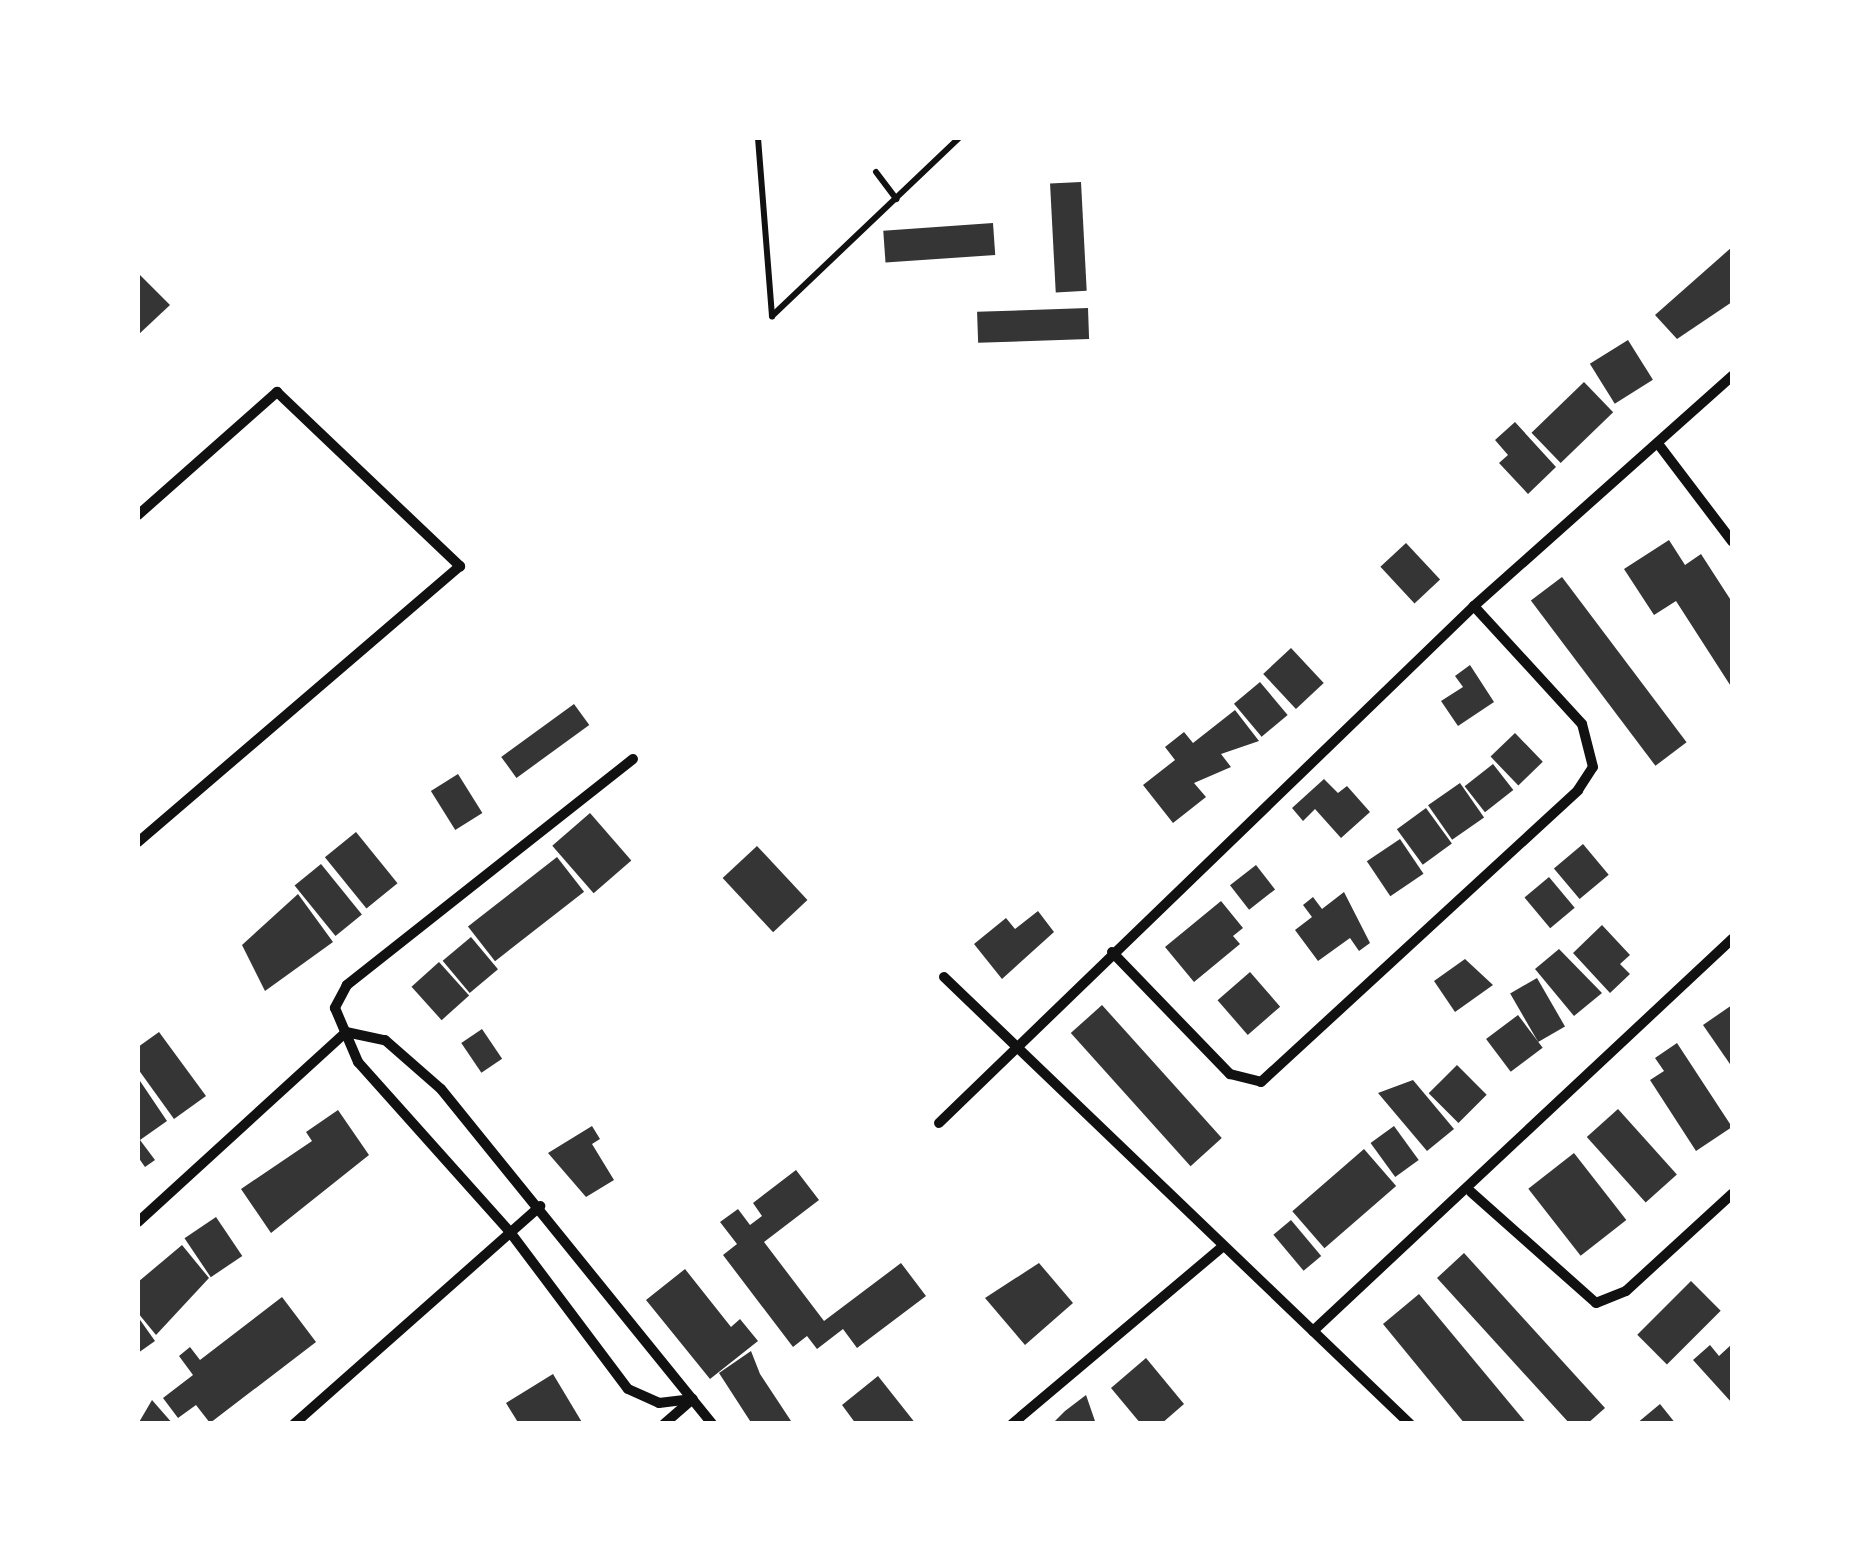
<!DOCTYPE html>
<style>
body{margin:0}
#map{position:relative;width:1870px;height:1561px;overflow:hidden;background:#fff;font-family:Montserrat,sans-serif}
div>[style]{position:absolute}
[style*='--x']{left:calc(var(--x)*1px);top:calc(var(--y)*1px);width:calc(var(--w)*1px);rotate:calc(var(--a)*1deg)}
.building>*{inset:0;background:#353535;transform-origin:0 0}
.service>*{height:6px;margin:-3px;padding:0 3px;transform-origin:3px;border-radius:3px;background:#111}
.minor>*{height:10px;margin:-5px;padding:0 5px;transform-origin:5px;border-radius:5px;background:#111}
span{translate:-50% -50%;white-space:nowrap;text-align:center;line-height:1.15;-webkit-text-stroke:10px #fff;paint-order:stroke}
.frame{position:absolute;inset:0;border:140px solid #fff;pointer-events:none}
</style>
<div id="map">
<div class="building">
<div style="left:1081px;top:182px;width:109px;height:31px;rotate:87deg"></div>
<div style="left:993px;top:223px;width:32px;height:110px;rotate:86deg"></div>
<div style="clip-path:polygon(1732px 247px,1732px 302px,1677px 339px,1655px 315px)"></div>
<div style="clip-path:polygon(138px 273px,170px 305px,138px 335px)"></div>
<div style="left:1088px;top:308px;width:31px;height:111px;rotate:88deg"></div>
<div style="left:1628px;top:340px;width:47px;height:45px;rotate:58deg"></div>
<div style="left:1584px;top:382px;width:42px;height:73px;rotate:46deg"></div>
<div style="clip-path:polygon(1515px 422px,1556px 467px,1528px 494px,1499px 463px,1508px 455px,1495px 440px)"></div>
<div style="clip-path:polygon(1669px 540px,1685px 565px,1701px 554px,1732px 602px,1732px 688px,1676px 601px,1654px 615px,1624px 569px)"></div>
<div style="left:1406px;top:543px;width:50px;height:35px;rotate:47deg"></div>
<div style="left:1562px;top:577px;width:207px;height:39px;rotate:53deg"></div>
<div style="left:1291px;top:648px;width:48px;height:38px;rotate:47deg"></div>
<div style="clip-path:polygon(1470px 665px,1494px 702px,1458px 726px,1441px 701px,1463px 687px,1455px 676px)"></div>
<div style="left:1260px;top:682px;width:43px;height:34px;rotate:50deg"></div>
<div style="left:574px;top:704px;width:26px;height:90px;rotate:54deg"></div>
<div style="clip-path:polygon(1235px 710px,1259px 741px,1221px 754px,1231px 767px,1194px 783px,1206px 797px,1173px 823px,1143px 785px,1175px 760px,1165px 747px,1184px 732px,1193px 743px)"></div>
<div style="left:1515px;top:733px;width:40px;height:34px;rotate:46deg"></div>
<div style="left:1493px;top:764px;width:33px;height:36px;rotate:52deg"></div>
<div style="left:458px;top:774px;width:46px;height:32px;rotate:58deg"></div>
<div style="clip-path:polygon(1324px 779px,1338px 793px,1347px 786px,1370px 812px,1341px 838px,1315px 809px,1303px 821px,1292px 808px)"></div>
<div style="left:1460px;top:783px;width:42px;height:39px;rotate:55deg"></div>
<div style="left:1426px;top:808px;width:44px;height:36px;rotate:54deg"></div>
<div style="left:590px;top:813px;width:63px;height:50px;rotate:49deg"></div>
<div style="left:356px;top:832px;width:66px;height:40px;rotate:51deg"></div>
<div style="left:1400px;top:839px;width:42px;height:40px;rotate:56deg"></div>
<div style="left:1583px;top:844px;width:40px;height:38px;rotate:50deg"></div>
<div style="left:757px;top:846px;width:74px;height:47px;rotate:47deg"></div>
<div style="left:557px;top:857px;width:44px;height:113px;rotate:52deg"></div>
<div style="left:321px;top:864px;width:65px;height:34px;rotate:51deg"></div>
<div style="left:1256px;top:865px;width:31px;height:33px;rotate:52deg"></div>
<div style="left:1549px;top:877px;width:40px;height:32px;rotate:50deg"></div>
<div style="clip-path:polygon(1344px 892px,1370px 943px,1359px 951px,1350px 938px,1318px 961px,1295px 930px,1312px 917px,1303px 905px,1313px 897px,1322px 909px)"></div>
<div style="clip-path:polygon(298px 894px,333px 942px,265px 991px,242px 945px)"></div>
<div style="clip-path:polygon(1221px 901px,1243px 928px,1233px 936px,1240px 944px,1194px 982px,1165px 947px)"></div>
<div style="clip-path:polygon(1038px 911px,1054px 932px,1002px 979px,974px 944px,1006px 918px,1015px 929px)"></div>
<div style="clip-path:polygon(1602px 925px,1630px 955px,1620px 964px,1630px 974px,1610px 993px,1573px 953px)"></div>
<div style="left:471px;top:937px;width:42px;height:37px;rotate:50deg"></div>
<div style="clip-path:polygon(1559px 949px,1602px 993px,1574px 1016px,1535px 969px)"></div>
<div style="clip-path:polygon(1465px 959px,1493px 985px,1455px 1012px,1434px 981px)"></div>
<div style="left:439px;top:962px;width:45px;height:37px;rotate:48deg"></div>
<div style="left:1250px;top:972px;width:46px;height:43px;rotate:49deg"></div>
<div style="left:1537px;top:978px;width:56px;height:31px;rotate:60deg"></div>
<div style="left:1102px;top:1005px;width:179px;height:42px;rotate:48deg"></div>
<div style="clip-path:polygon(1732px 1005px,1732px 1067px,1703px 1025px)"></div>
<div style="left:1518px;top:1015px;width:41px;height:40px;rotate:53deg"></div>
<div style="left:482px;top:1029px;width:36px;height:25px;rotate:56deg"></div>
<div style="clip-path:polygon(159px 1032px,206px 1096px,174px 1119px,138px 1069px,138px 1047px)"></div>
<div style="clip-path:polygon(1677px 1043px,1732px 1127px,1696px 1151px,1650px 1080px,1664px 1071px,1655px 1058px)"></div>
<div style="left:1457px;top:1065px;width:42px;height:40px;rotate:45deg"></div>
<div style="clip-path:polygon(138px 1078px,167px 1121px,140px 1140px,155px 1160px,145px 1167px,138px 1157px)"></div>
<div style="clip-path:polygon(1413px 1080px,1454px 1129px,1427px 1151px,1378px 1093px)"></div>
<div style="left:1618px;top:1109px;width:88px;height:42px;rotate:48deg"></div>
<div style="clip-path:polygon(338px 1110px,369px 1155px,271px 1233px,241px 1189px,312px 1141px,306px 1132px)"></div>
<div style="clip-path:polygon(592px 1126px,600px 1139px,592px 1144px,614px 1180px,586px 1197px,548px 1153px)"></div>
<div style="left:1394px;top:1126px;width:42px;height:29px;rotate:54deg"></div>
<div style="left:1364px;top:1149px;width:49px;height:95px;rotate:49deg"></div>
<div style="left:1574px;top:1153px;width:85px;height:58px;rotate:52deg"></div>
<div style="clip-path:polygon(796px 1170px,819px 1200px,764px 1242px,824px 1321px,901px 1263px,926px 1296px,857px 1348px,843px 1329px,817px 1349px,807px 1336px,793px 1347px,723px 1255px,737px 1244px,720px 1222px,738px 1209px,750px 1225px,762px 1216px,753px 1203px)"></div>
<div style="left:216px;top:1217px;width:47px;height:38px;rotate:56deg"></div>
<div style="left:1291px;top:1220px;width:47px;height:23px;rotate:50deg"></div>
<div style="clip-path:polygon(182px 1245px,209px 1278px,156px 1335px,138px 1313px,138px 1282px)"></div>
<div style="clip-path:polygon(1464px 1253px,1605px 1408px,1587px 1424px,1570px 1424px,1437px 1278px)"></div>
<div style="clip-path:polygon(1039px 1263px,1073px 1303px,1025px 1345px,985px 1298px)"></div>
<div style="clip-path:polygon(685px 1269px,731px 1327px,740px 1319px,758px 1341px,710px 1379px,646px 1300px)"></div>
<div style="left:1691px;top:1281px;width:42px;height:76px;rotate:45deg"></div>
<div style="clip-path:polygon(1419px 1294px,1527px 1424px,1465px 1424px,1383px 1324px)"></div>
<div style="clip-path:polygon(282px 1297px,316px 1342px,210px 1423px,196px 1405px,178px 1418px,163px 1398px,193px 1375px,179px 1356px,190px 1347px,200px 1360px)"></div>
<div style="clip-path:polygon(138px 1317px,155px 1341px,138px 1353px)"></div>
<div style="clip-path:polygon(1732px 1344px,1732px 1403px,1693px 1360px,1710px 1345px,1719px 1356px)"></div>
<div style="clip-path:polygon(751px 1351px,760px 1374px,793px 1424px,752px 1424px,719px 1373px)"></div>
<div style="clip-path:polygon(1146px 1358px,1184px 1404px,1161px 1424px,1141px 1424px,1111px 1388px)"></div>
<div style="clip-path:polygon(553px 1374px,583px 1424px,519px 1424px,506px 1403px)"></div>
<div style="clip-path:polygon(878px 1376px,916px 1424px,856px 1424px,842px 1405px)"></div>
<div style="clip-path:polygon(1086px 1395px,1096px 1424px,1052px 1424px,1065px 1411px)"></div>
<div style="clip-path:polygon(152px 1400px,173px 1424px,138px 1424px)"></div>
<div style="clip-path:polygon(1660px 1404px,1676px 1424px,1636px 1424px)"></div>
</div>
<div class="service">
<div style="--x:758;--y:138;--w:179;--a:85.5"></div>
<div style="--x:772;--y:316;--w:258;--a:-43.6"></div>
<div style="--x:876;--y:172;--w:34;--a:53"></div>
</div>
<div class="minor">
<div style="--x:1659;--y:445;--w:121;--a:52.8"></div>
<div style="--x:138;--y:515;--w:186;--a:-41.5"></div>
<div style="--x:277;--y:392;--w:253;--a:43.6"></div>
<div style="--x:460;--y:566;--w:424;--a:139.4"></div>
<div style="--x:633;--y:759;--w:365;--a:141.7"></div>
<div style="--x:347;--y:985;--w:26;--a:118"></div>
<div style="--x:335;--y:1008;--w:59;--a:66.9"></div>
<div style="--x:358;--y:1062;--w:228;--a:48.2"></div>
<div style="--x:510;--y:1232;--w:196;--a:53.1"></div>
<div style="--x:628;--y:1389;--w:34;--a:24"></div>
<div style="--x:659;--y:1403;--w:34;--a:-7"></div>
<div style="--x:1112;--y:952;--w:170;--a:46"></div>
<div style="--x:1230;--y:1074;--w:32;--a:14"></div>
<div style="--x:1261;--y:1082;--w:431;--a:-42.6"></div>
<div style="--x:1578;--y:790;--w:27;--a:-57"></div>
<div style="--x:1593;--y:767;--w:44;--a:-104.3"></div>
<div style="--x:1582;--y:724;--w:160;--a:-132.5"></div>
<div style="--x:944;--y:977;--w:646;--a:43.81"></div>
<div style="--x:346;--y:1032;--w:40;--a:12"></div>
<div style="--x:385;--y:1040;--w:74;--a:41.2"></div>
<div style="--x:441;--y:1089;--w:431;--a:51"></div>
<div style="--x:939;--y:1123;--w:744;--a:-44.02"></div>
<div style="--x:1474;--y:606;--w:346;--a:-41.7"></div>
<div style="--x:1471;--y:1192;--w:167;--a:41.6"></div>
<div style="--x:1596;--y:1303;--w:32;--a:-22"></div>
<div style="--x:1626;--y:1291;--w:144;--a:-42.5"></div>
<div style="--x:138;--y:1222;--w:282;--a:-42.4"></div>
<div style="--x:1313;--y:1331;--w:574;--a:-43.09"></div>
<div style="--x:294;--y:1424;--w:329;--a:-41.5"></div>
<div style="--x:664;--y:1424;--w:35;--a:-41"></div>
<div style="--x:1012;--y:1424;--w:273;--a:-40.1"></div>
</div>
<div class="frame"></div>
</div>
